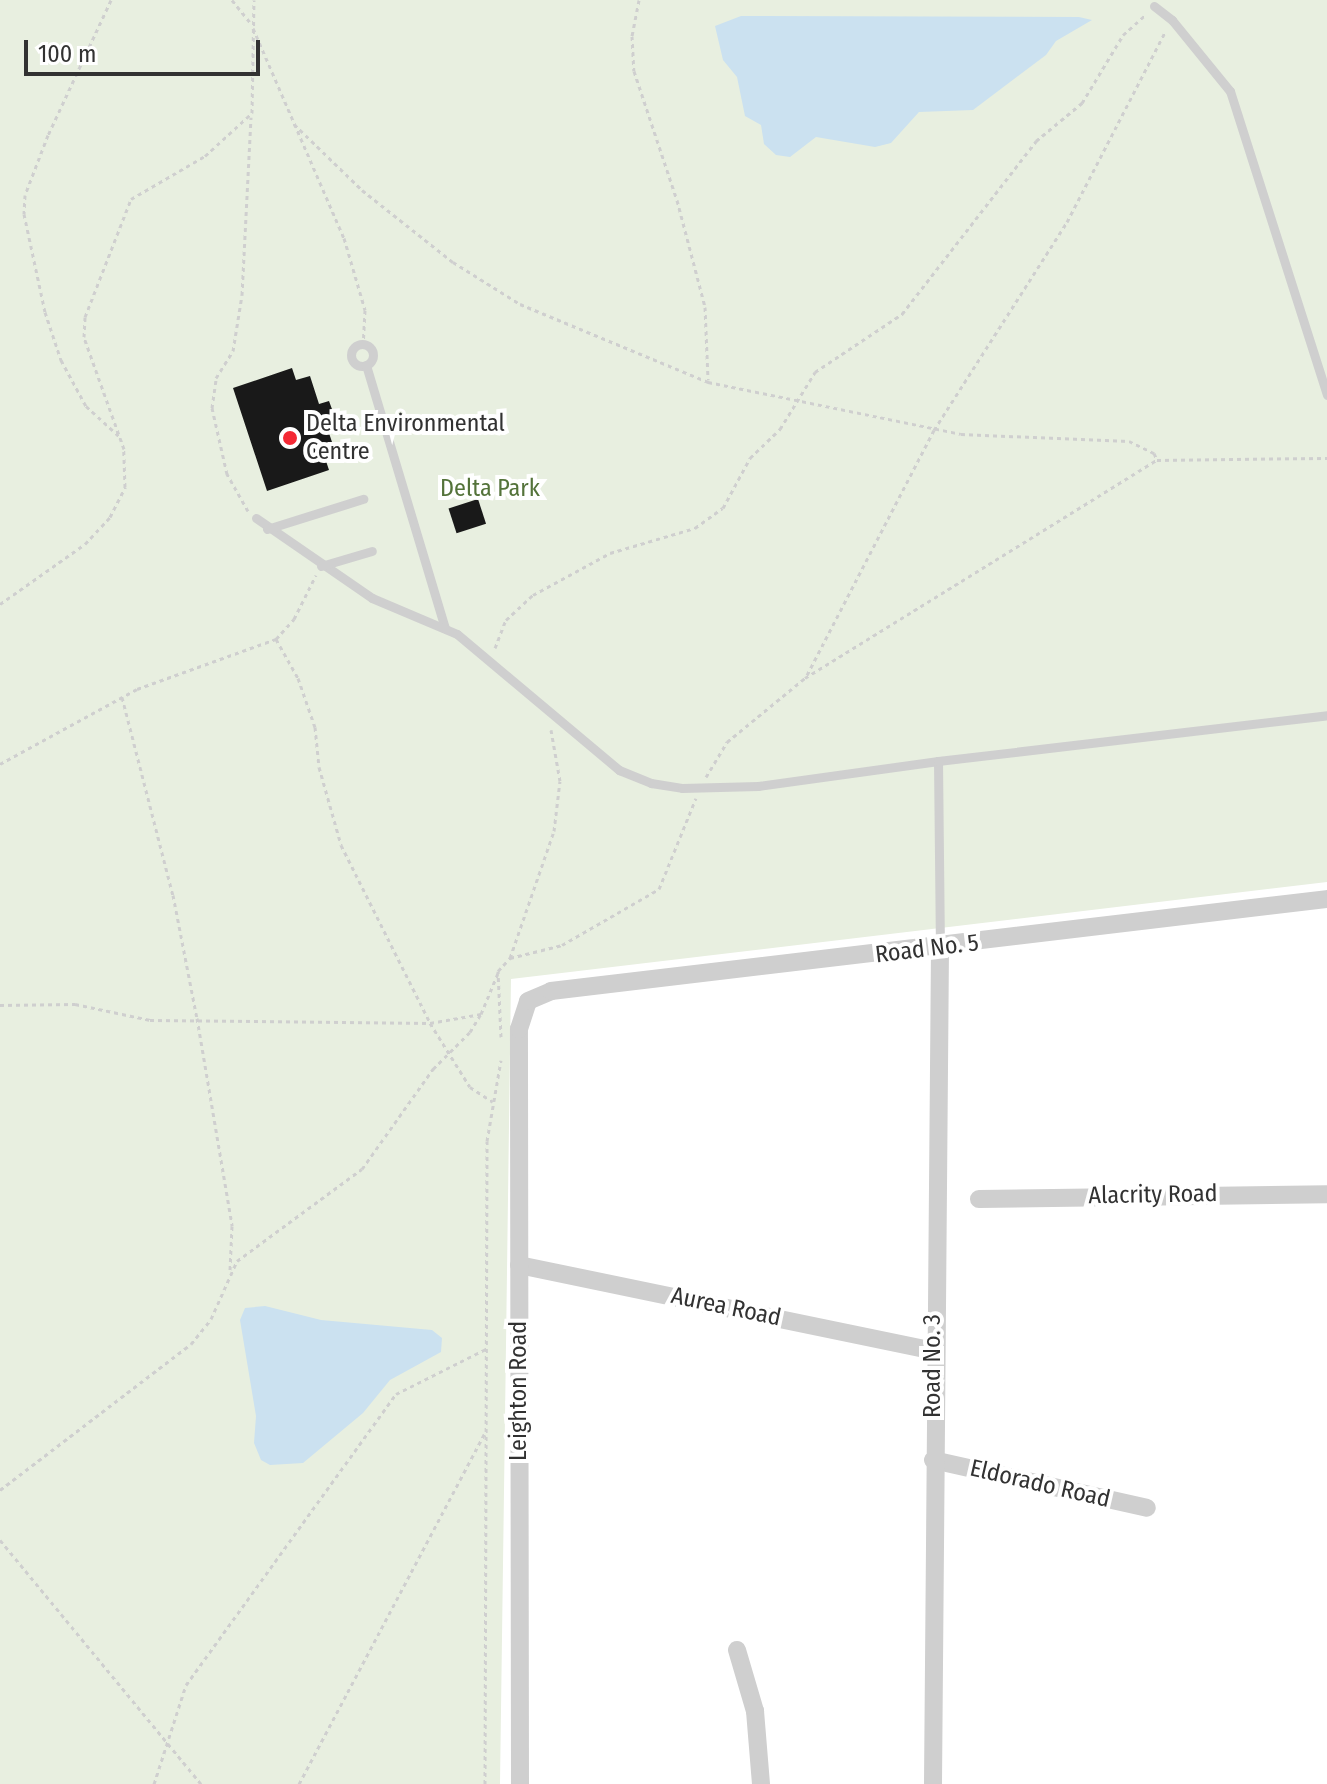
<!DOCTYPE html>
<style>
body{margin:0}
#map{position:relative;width:1327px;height:1784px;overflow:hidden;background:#fff;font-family:"Fira Sans Condensed",sans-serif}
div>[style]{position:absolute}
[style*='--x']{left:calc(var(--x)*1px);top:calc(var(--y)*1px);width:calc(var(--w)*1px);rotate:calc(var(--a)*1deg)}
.green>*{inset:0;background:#e8efe0}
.water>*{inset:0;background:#cbe1f0}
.building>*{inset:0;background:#191919;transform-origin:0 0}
.path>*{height:3px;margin-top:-1.5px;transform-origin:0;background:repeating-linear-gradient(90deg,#cfcfcf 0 4px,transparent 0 8px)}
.lane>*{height:9px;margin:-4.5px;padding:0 4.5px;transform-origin:4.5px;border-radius:4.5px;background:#cfcfcf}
.lane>.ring{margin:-4.5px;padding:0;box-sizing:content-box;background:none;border:9px solid #cfcfcf;border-radius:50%}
.street>*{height:18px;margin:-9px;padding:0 9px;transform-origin:9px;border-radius:9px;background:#cfcfcf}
.dots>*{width:22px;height:22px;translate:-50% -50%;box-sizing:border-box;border:4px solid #fff;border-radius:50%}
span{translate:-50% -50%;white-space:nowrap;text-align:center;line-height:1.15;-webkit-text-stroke:8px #fff;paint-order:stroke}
.poi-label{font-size:24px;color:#323232}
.left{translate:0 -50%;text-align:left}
.park-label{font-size:24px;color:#54733a}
.street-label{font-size:24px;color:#323232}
.scale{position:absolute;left:24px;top:40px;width:236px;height:36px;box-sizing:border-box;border:4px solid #323232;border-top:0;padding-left:10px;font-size:24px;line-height:28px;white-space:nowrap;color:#323232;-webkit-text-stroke:6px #fff;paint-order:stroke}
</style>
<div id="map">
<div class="green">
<div style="clip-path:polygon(0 0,1327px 0,1327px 882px,511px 979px,500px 1784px,0 1784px)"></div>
</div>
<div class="water">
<div style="clip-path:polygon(741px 16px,1079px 17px,1092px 20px,1056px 41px,1046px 55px,973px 110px,919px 112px,891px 143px,875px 147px,816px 137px,790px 157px,776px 155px,764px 144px,761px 125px,745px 116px,737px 77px,723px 60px,715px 26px)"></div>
<div style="clip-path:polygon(265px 1306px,321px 1320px,432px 1330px,442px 1338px,441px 1352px,390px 1380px,363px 1413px,303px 1463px,270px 1465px,261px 1460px,254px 1443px,256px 1416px,240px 1320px,245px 1308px)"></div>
</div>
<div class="building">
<div style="clip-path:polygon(292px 368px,296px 380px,310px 376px,319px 404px,329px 401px,336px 420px,326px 424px,335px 451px,324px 455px,329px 470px,267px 491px,233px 388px)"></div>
<div style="left:478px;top:499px;width:26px;height:31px;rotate:72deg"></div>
</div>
<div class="path">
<div style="--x:111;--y:0;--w:149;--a:115"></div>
<div style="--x:48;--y:135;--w:64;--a:111"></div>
<div style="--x:25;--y:195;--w:19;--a:93"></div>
<div style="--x:24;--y:214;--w:100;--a:77.9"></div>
<div style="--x:45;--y:312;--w:51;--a:71.6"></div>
<div style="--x:61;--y:360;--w:52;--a:61.5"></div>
<div style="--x:86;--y:406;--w:45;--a:42.3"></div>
<div style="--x:232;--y:0;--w:28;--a:51"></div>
<div style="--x:639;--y:0;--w:37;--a:101"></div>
<div style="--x:632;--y:36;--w:35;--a:87"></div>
<div style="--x:634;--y:71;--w:136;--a:71.6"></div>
<div style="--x:677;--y:200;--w:111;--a:75.3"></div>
<div style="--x:705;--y:307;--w:73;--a:87.6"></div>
<div style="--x:253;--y:28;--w:229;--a:66.6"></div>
<div style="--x:344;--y:238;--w:75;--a:73.7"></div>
<div style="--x:365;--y:310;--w:34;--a:93"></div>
<div style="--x:294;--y:124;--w:95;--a:44.1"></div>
<div style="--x:362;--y:190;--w:116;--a:38.4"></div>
<div style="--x:453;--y:262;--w:79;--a:32.1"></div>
<div style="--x:520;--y:304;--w:204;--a:22.5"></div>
<div style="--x:708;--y:382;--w:258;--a:11.6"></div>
<div style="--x:961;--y:434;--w:168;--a:2.4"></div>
<div style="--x:1129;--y:441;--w:28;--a:26"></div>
<div style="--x:1154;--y:453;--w:8;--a:67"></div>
<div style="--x:248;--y:511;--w:43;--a:-119.6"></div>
<div style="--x:227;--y:474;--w:68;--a:-102.8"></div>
<div style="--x:212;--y:408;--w:30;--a:-82"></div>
<div style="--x:216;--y:378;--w:32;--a:-58"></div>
<div style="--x:233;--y:351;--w:57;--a:-80.9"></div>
<div style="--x:242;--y:295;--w:178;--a:-87.1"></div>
<div style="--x:0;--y:604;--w:104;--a:-35.2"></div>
<div style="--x:85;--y:544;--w:37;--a:-47"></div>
<div style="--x:110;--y:517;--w:34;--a:-63"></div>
<div style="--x:125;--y:487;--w:38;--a:-92"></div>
<div style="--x:124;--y:449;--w:119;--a:-109.7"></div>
<div style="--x:84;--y:337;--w:20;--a:-87"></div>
<div style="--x:85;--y:317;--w:127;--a:-68.7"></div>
<div style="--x:131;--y:199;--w:86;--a:-30.2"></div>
<div style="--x:205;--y:156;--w:64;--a:-42.5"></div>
<div style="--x:252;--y:113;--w:113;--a:-89"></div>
<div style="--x:276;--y:639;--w:45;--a:60.6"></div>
<div style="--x:298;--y:678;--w:52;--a:70.9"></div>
<div style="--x:315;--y:727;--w:40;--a:84.3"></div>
<div style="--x:319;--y:767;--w:81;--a:74.2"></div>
<div style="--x:341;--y:845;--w:199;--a:63.4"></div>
<div style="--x:430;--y:1023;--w:75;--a:58"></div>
<div style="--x:470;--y:1087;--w:27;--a:33"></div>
<div style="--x:495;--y:648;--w:30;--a:-69"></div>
<div style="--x:506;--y:620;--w:37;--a:-43"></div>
<div style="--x:533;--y:595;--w:88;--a:-28.6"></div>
<div style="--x:610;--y:553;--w:89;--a:-16.4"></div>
<div style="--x:695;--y:528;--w:34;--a:-36"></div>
<div style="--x:723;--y:508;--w:57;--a:-61.6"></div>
<div style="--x:750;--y:458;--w:42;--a:-44"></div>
<div style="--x:780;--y:429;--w:67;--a:-58.4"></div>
<div style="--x:815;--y:372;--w:105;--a:-33.7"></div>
<div style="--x:902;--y:314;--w:219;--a:-52.2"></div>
<div style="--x:1036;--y:141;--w:60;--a:-39.6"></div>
<div style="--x:1082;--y:103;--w:79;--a:-58.9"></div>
<div style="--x:1123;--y:35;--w:31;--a:-42"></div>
<div style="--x:807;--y:675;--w:276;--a:-62.6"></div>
<div style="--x:934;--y:430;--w:247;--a:-57.4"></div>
<div style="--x:1067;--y:222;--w:214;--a:-62.7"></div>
<div style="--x:122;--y:697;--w:204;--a:75.6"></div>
<div style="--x:173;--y:895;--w:125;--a:79"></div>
<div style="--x:197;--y:1018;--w:211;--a:80.4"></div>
<div style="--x:232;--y:1226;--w:44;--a:92.6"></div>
<div style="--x:0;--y:764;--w:156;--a:-28.7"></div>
<div style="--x:137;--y:689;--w:148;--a:-19.8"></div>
<div style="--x:276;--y:639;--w:27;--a:-48"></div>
<div style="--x:294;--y:619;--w:49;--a:-63.4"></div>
<div style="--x:706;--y:777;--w:41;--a:-59"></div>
<div style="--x:727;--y:742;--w:101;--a:-39.4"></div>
<div style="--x:805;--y:678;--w:414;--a:-31.8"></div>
<div style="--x:1157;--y:460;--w:170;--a:-0.7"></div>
<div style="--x:510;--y:958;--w:54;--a:-14"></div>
<div style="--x:562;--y:945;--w:112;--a:-30"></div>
<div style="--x:659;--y:889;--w:98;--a:-67.9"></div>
<div style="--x:0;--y:1005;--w:75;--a:-0.8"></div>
<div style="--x:75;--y:1004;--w:77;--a:12"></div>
<div style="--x:150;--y:1020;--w:280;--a:0.6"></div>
<div style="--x:430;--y:1023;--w:52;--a:-10"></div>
<div style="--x:481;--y:1014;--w:44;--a:-67.5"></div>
<div style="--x:501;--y:1037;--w:66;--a:-92.6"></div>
<div style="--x:498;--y:971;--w:18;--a:-47"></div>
<div style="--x:510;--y:958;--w:134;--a:-70.9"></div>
<div style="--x:554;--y:831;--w:50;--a:-83.2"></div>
<div style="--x:560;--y:781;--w:52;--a:-100"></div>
<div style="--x:0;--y:1490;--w:240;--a:-37.4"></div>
<div style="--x:191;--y:1344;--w:32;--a:-51"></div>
<div style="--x:211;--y:1319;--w:64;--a:-65.9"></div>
<div style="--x:237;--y:1261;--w:155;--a:-36.4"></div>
<div style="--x:362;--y:1169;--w:123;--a:-54.6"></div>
<div style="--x:433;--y:1069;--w:52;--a:-45"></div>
<div style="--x:470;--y:1032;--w:21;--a:-59"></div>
<div style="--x:0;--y:1540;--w:316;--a:50.5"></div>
<div style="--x:154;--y:1784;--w:104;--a:-72.1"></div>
<div style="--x:186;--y:1685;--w:359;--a:-54.2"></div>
<div style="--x:396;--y:1394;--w:101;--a:-26.6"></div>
<div style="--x:299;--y:1784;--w:396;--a:-62.1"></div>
<div style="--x:485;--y:1784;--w:643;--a:-89.82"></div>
<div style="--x:487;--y:1141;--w:82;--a:-80.2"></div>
</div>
<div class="lane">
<div style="--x:1154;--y:6;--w:23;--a:38"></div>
<div style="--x:1172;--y:20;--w:92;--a:50.8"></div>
<div style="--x:1230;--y:91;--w:319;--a:72.3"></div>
<div class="ring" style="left:351px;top:344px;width:13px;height:13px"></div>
<div style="--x:366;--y:365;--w:275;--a:73.3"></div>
<div style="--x:256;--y:518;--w:141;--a:34.6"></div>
<div style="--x:372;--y:598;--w:92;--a:23"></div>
<div style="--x:457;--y:634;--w:212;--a:40"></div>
<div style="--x:619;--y:770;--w:35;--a:22"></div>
<div style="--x:651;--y:783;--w:31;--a:9"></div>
<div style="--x:682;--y:788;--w:76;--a:-1.5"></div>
<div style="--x:758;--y:786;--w:182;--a:-7.9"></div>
<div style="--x:938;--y:761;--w:184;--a:89.4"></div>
<div style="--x:267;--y:529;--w:101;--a:-17.4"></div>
<div style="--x:321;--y:566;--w:53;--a:-16.4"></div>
<div style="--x:938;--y:761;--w:392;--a:-6.7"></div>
</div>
<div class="street">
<div style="--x:979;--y:1199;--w:348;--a:-0.8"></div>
<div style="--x:519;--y:1265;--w:423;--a:11.7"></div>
<div style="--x:933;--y:1460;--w:219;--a:12.6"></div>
<div style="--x:737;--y:1650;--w:64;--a:73.6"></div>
<div style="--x:755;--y:1711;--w:73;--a:85.3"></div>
<div style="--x:520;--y:1784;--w:755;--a:-90.08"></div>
<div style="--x:519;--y:1029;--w:29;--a:-72"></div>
<div style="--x:528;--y:1001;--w:25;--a:-23"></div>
<div style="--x:551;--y:991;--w:781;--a:-6.76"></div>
<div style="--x:933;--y:1784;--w:837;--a:-89.52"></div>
</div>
<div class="dots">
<div style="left:290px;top:438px;background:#f42935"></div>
</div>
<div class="poi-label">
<span class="left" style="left:306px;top:438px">Delta Environmental<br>Centre</span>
</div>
<div class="park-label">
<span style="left:490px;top:489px">Delta Park</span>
</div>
<div class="street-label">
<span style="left:927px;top:949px;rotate:-7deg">Road No. 5</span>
<span style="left:1153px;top:1195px;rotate:-1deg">Alacrity Road</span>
<span style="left:726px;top:1307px;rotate:12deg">Aurea Road</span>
<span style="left:933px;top:1366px;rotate:-90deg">Road No. 3</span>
<span style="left:519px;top:1391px;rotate:-90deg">Leighton Road</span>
<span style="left:1040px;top:1484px;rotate:13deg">Eldorado Road</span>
</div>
<div class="scale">100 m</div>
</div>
